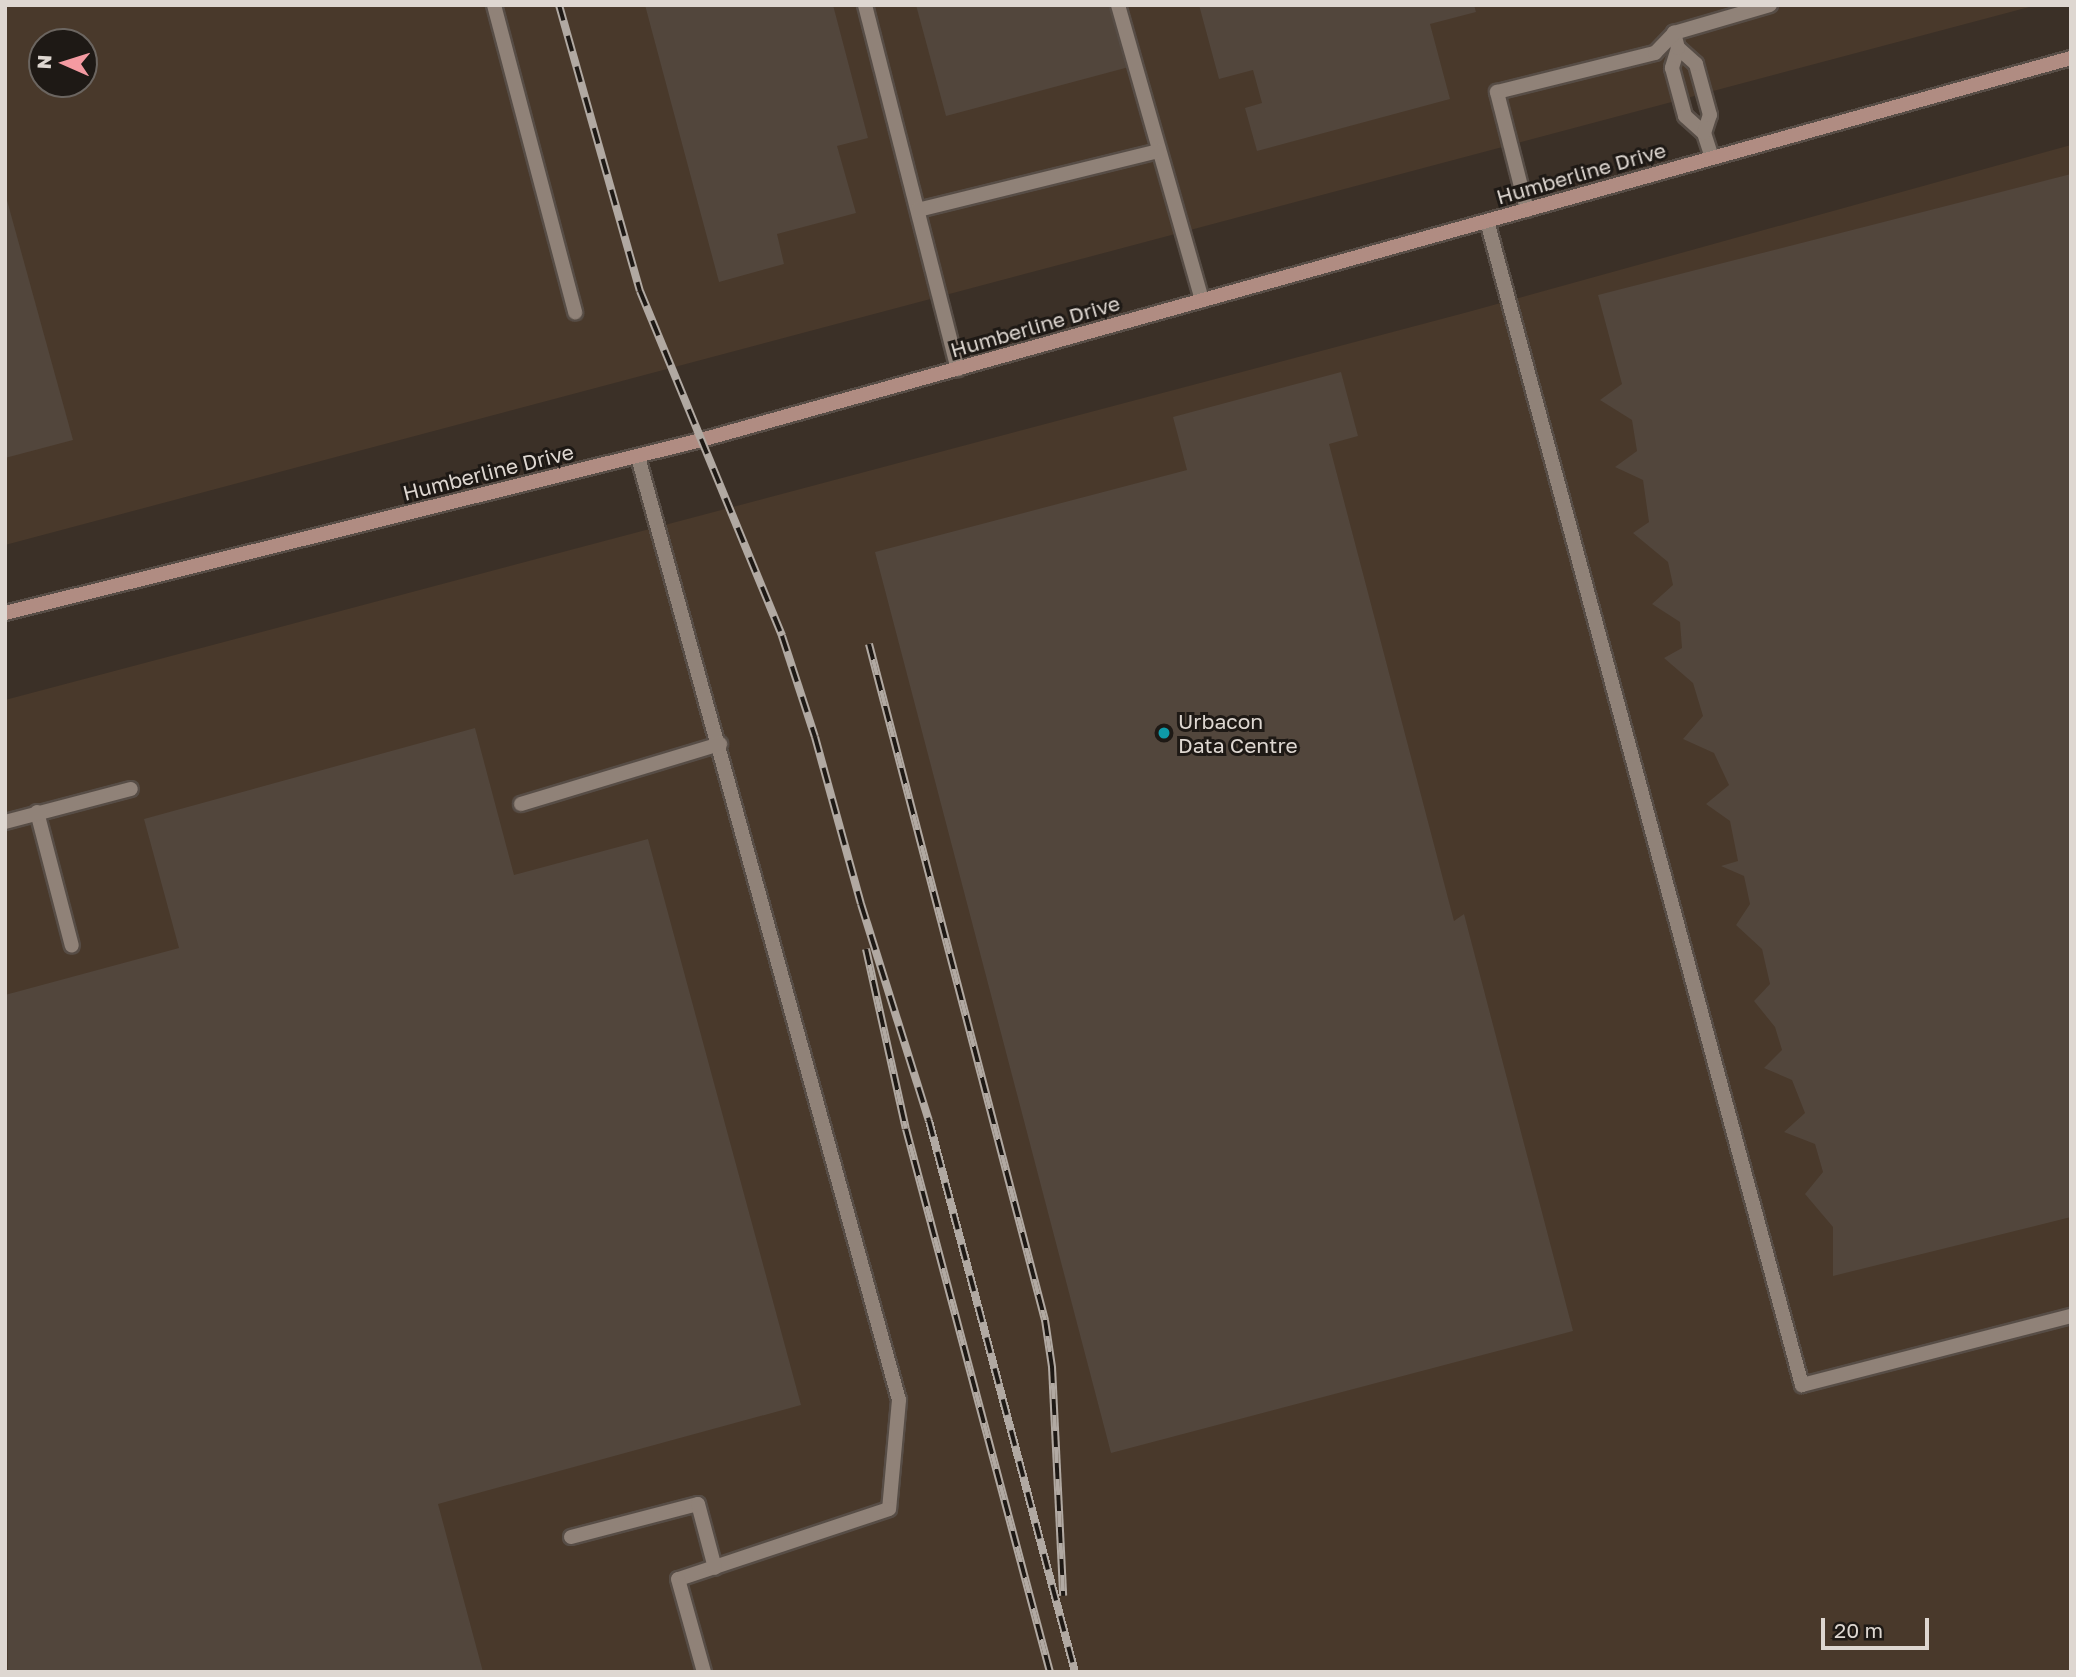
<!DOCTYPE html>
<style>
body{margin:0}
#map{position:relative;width:2076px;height:1677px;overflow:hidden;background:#3b3027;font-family:"Golos Text",sans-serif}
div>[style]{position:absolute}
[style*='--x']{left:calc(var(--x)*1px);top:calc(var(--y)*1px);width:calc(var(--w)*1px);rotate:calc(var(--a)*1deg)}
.built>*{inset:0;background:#49392b}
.building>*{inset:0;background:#52463c}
.roads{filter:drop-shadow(2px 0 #574d46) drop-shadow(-2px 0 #574d46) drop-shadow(0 2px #574d46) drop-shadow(0 -2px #574d46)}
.lane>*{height:14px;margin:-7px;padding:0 7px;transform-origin:7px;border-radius:7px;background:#908278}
.secondary>*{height:14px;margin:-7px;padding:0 7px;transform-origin:7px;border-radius:7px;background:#b08c82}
.rail>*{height:8px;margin-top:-4px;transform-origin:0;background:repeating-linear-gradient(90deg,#1e1915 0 16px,#b1a9a2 0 32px);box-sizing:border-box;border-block:2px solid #b1a9a2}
.dots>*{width:19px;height:19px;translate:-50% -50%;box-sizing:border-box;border:4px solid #1e1915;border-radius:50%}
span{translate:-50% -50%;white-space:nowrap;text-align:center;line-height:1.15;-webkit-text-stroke:6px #1e1915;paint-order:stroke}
.street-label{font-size:21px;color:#ded7d1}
.poi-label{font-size:21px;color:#ded7d1}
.left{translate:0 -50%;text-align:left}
.frame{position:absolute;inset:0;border:7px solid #ded7d1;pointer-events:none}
.north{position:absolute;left:28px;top:28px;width:70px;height:70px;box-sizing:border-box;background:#1e1915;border:2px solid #6b6560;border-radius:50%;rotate:273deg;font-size:19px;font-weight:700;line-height:28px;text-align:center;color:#ded7d1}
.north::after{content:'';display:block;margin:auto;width:24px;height:32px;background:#f49aa1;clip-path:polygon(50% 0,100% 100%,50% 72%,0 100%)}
.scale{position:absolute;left:1821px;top:1618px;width:108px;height:32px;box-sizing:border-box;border:4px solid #ded7d1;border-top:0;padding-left:9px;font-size:21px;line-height:24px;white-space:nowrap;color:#ded7d1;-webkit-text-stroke:5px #1e1915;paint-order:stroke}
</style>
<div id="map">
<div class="built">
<div style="clip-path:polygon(evenodd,5px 5px,2037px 5px,5px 545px,5px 5px,42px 42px,84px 42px,84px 84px,42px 84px,42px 42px)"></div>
<div style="clip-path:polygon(2071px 145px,2071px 1672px,5px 1672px,5px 700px,1468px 312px)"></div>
</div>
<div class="building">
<div style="clip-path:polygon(645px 5px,833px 5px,868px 138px,837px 146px,856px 213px,777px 234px,784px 264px,719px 282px)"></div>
<div style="clip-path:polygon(916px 5px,1113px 5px,1129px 67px,946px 116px)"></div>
<div style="clip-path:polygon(1199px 5px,1474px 5px,1476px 12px,1430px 24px,1450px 99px,1257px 151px,1245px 108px,1262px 103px,1253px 70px,1219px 79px)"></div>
<div style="clip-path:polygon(2071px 174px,2071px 1217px,1833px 1276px,1833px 1227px,1805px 1194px,1823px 1172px,1815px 1144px,1784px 1132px,1805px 1113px,1792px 1080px,1764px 1068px,1782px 1050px,1775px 1027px,1754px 1001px,1770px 984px,1762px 949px,1736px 925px,1750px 904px,1744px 876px,1721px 866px,1738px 861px,1730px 821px,1706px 804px,1729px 785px,1714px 753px,1683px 739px,1703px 716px,1693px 683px,1664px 658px,1682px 648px,1680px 622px,1652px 604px,1673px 585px,1668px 562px,1633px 533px,1649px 522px,1643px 480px,1615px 467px,1637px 451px,1632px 420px,1600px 400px,1622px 384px,1598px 295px)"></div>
<div style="clip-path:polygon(5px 193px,73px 440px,5px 458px)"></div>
<div style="clip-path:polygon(1341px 372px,1358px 436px,1329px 444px,1454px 921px,1464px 914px,1573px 1331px,1111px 1453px,875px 552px,1187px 470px,1173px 417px)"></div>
<div style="clip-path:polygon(475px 728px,514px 875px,648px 839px,801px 1405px,438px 1504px,483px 1672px,8px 1672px,5px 995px,179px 948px,144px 819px)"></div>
</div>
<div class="roads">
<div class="lane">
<div style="--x:494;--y:5;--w:318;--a:75.2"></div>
<div style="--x:865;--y:5;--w:376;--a:75.7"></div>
<div style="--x:1118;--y:5;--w:307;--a:74.1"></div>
<div style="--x:1678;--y:48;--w:21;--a:107"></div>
<div style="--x:1672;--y:68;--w:50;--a:74.8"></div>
<div style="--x:1685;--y:116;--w:25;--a:42"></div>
<div style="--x:1704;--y:133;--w:26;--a:72"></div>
<div style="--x:1704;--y:133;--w:19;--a:-72"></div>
<div style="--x:1710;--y:115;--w:53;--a:-105.4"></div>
<div style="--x:1696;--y:64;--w:24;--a:-138"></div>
<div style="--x:1678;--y:48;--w:16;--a:-105"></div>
<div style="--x:1674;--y:33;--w:100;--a:-16.3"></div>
<div style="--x:918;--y:210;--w:248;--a:-13.8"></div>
<div style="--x:1527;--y:210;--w:122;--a:-104.3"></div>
<div style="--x:1497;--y:92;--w:163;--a:-13.9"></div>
<div style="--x:1655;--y:53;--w:28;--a:-46"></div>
<div style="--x:1487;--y:221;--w:1206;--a:74.86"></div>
<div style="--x:1802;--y:1385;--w:278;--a:-14.4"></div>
<div style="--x:638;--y:457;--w:978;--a:74.53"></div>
<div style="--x:899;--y:1400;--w:109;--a:95.2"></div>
<div style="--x:889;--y:1509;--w:222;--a:161.6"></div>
<div style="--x:678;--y:1579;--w:97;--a:74.4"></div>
<div style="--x:521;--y:804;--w:208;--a:-16.8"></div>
<div style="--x:37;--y:812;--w:138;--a:75.4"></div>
<div style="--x:5;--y:822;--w:130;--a:-14.7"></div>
<div style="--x:571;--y:1537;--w:131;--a:-14.6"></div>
<div style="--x:698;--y:1504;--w:66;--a:75.1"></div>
</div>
<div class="secondary">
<div style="--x:5;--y:613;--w:717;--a:-13.96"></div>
<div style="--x:701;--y:440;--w:1422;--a:-15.58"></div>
</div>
</div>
<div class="rail">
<div style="--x:559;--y:5;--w:297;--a:74.2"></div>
<div style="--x:640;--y:291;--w:373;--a:67.6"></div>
<div style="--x:782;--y:636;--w:106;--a:71.9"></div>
<div style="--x:815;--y:737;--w:173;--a:74.6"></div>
<div style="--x:861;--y:904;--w:227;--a:72.6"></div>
<div style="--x:929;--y:1121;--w:570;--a:75.16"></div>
<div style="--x:869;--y:644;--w:699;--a:75.41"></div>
<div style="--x:1045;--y:1320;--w:48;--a:81.5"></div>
<div style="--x:1052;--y:1367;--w:229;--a:87.2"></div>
<div style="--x:866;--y:949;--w:184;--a:77.5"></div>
<div style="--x:906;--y:1129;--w:562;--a:75.15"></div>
</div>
<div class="dots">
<div style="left:1164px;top:733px;background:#0f9aa8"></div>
</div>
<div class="street-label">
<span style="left:1581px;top:173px;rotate:-16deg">Humberline Drive</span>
<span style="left:1035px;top:326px;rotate:-16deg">Humberline Drive</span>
<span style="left:488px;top:472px;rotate:-14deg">Humberline Drive</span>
</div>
<div class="poi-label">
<span class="left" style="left:1178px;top:733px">Urbacon<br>Data Centre</span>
</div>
<div class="frame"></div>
<div class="north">N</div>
<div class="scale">20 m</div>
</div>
